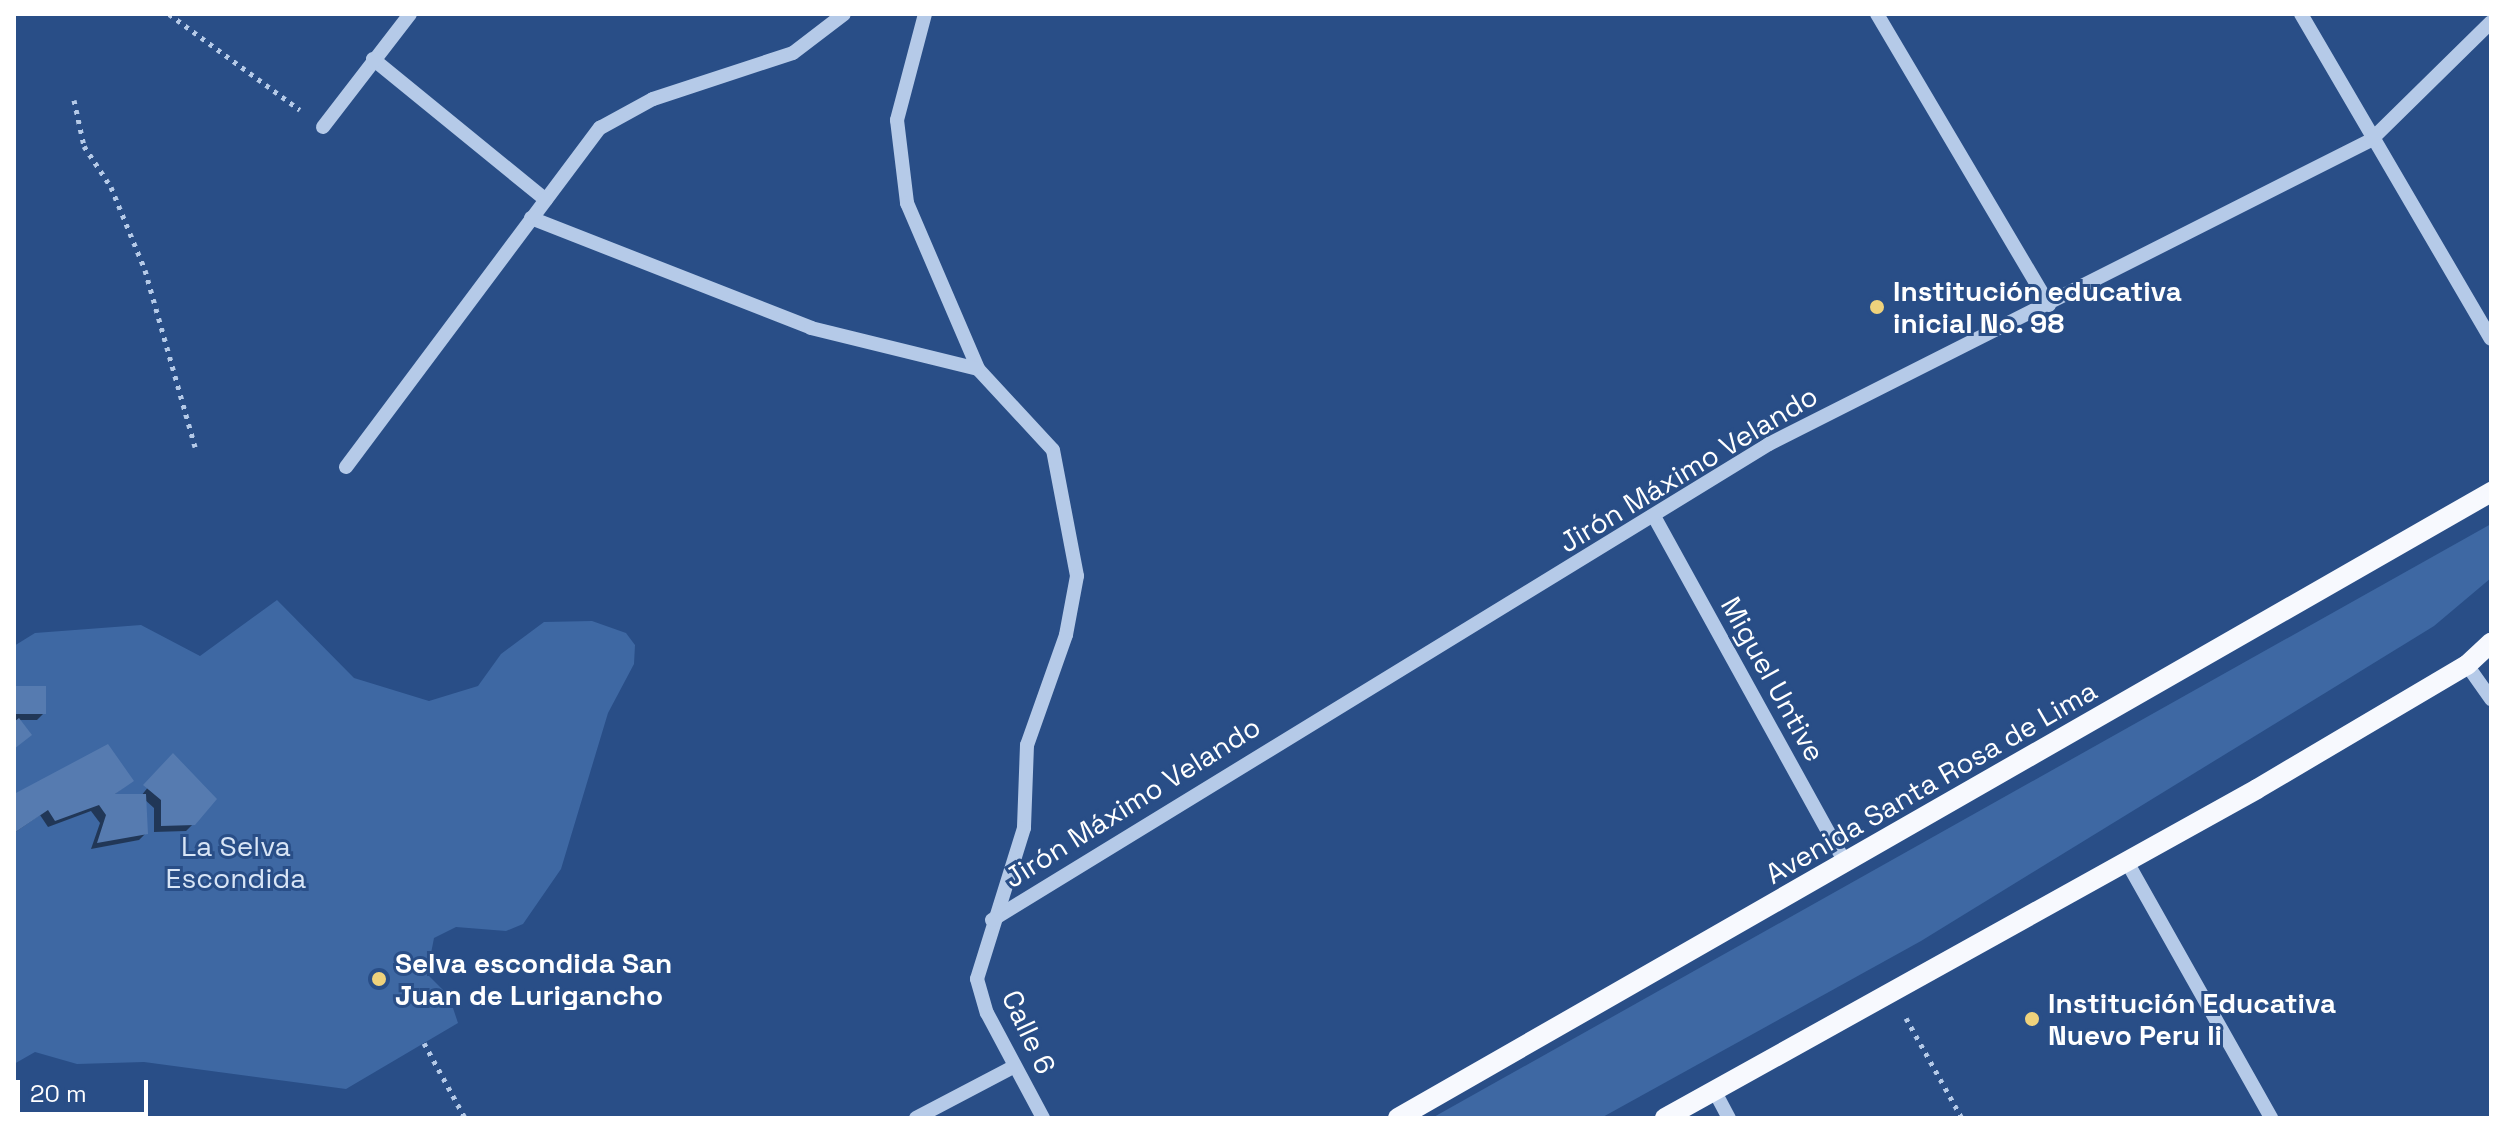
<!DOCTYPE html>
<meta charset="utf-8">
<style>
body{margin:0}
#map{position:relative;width:2505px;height:1132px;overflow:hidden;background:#294e87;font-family:"Space Grotesk",sans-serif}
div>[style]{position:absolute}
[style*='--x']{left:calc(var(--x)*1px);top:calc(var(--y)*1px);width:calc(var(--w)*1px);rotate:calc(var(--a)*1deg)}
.green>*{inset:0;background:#3e68a3}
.shadow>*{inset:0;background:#0007}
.building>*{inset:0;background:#567bb0;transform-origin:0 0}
.path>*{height:5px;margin-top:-2.5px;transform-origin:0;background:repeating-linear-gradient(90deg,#b5cae8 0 4px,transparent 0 10px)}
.minor>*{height:14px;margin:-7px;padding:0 7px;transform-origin:7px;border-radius:7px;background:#b5cae8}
.major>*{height:20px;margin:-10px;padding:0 10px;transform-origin:10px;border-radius:10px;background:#f7f9fe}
.dots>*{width:22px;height:22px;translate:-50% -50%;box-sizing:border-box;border:4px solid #294e87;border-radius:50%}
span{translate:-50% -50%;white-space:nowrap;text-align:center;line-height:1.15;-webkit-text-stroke:6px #294e87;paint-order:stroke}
.poi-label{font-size:28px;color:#fff;font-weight:700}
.left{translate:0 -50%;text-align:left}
.street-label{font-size:28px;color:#fff}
.park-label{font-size:28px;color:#d8e5f6}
.frame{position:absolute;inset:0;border:16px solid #fff;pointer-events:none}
.scale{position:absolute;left:16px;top:1080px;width:132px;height:36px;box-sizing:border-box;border:4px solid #fff;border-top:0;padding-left:10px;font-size:24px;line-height:28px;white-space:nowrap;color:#fff;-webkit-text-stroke:6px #294e87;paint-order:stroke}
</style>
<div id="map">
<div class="green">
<div style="clip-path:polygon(2491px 524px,2491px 578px,2434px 626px,1921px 941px,1601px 1118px,1432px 1118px)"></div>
<div style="clip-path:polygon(277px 600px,354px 678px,429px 701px,478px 686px,501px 654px,544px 622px,592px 621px,626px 633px,635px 645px,634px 664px,608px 713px,561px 869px,523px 924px,506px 931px,456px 927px,434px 938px,427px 974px,449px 996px,458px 1023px,346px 1089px,144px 1062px,77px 1064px,35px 1052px,14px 1064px,14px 646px,35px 633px,141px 625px,200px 656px)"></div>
</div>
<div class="shadow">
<div style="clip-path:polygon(14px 688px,44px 713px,37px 720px,14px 720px)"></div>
<div style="clip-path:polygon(173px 756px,193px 824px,186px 831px,154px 832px,154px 808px,144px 799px,146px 833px,139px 840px,91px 849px,100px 823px,91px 811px,48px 827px,40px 815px,14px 833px,14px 796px,132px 781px,112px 796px,141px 796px)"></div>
</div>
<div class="building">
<div style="left:14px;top:686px;width:32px;height:28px"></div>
<div style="clip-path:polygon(19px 718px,32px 735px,14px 749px,14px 722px)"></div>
<div style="clip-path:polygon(108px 744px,134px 781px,115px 794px,146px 794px,148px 834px,97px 843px,106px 815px,99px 805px,55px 821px,48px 810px,14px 833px,14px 794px)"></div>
<div style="clip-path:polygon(173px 753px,217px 799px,195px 825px,161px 826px,161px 800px,143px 785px)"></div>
</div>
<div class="path">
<div style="--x:169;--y:14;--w:162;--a:36.2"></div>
<div style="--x:74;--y:100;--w:47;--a:77.7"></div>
<div style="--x:84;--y:146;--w:49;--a:56.6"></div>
<div style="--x:111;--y:187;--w:90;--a:67.7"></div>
<div style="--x:145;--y:270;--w:184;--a:74.2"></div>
<div style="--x:1906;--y:1018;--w:115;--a:60.8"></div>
<div style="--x:424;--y:1043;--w:85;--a:61.3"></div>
</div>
<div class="minor">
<div style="--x:925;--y:14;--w:110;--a:104.8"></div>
<div style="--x:897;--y:120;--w:84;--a:83.1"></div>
<div style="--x:907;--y:203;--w:181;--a:66.8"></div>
<div style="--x:978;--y:369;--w:110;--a:47.2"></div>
<div style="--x:1053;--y:450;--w:128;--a:79.2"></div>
<div style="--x:1077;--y:576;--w:60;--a:100.6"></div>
<div style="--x:1066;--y:635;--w:117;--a:109.5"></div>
<div style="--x:1027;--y:745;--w:83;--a:92.1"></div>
<div style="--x:1024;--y:828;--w:158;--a:107.3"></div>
<div style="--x:977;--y:979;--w:35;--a:74"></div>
<div style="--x:987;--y:1013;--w:119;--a:61.9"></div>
<div style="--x:1877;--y:14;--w:338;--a:59.4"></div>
<div style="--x:2301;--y:14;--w:376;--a:59.7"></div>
<div style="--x:373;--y:59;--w:223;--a:39.2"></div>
<div style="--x:323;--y:127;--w:143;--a:-52.4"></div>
<div style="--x:531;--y:218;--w:301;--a:21.4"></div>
<div style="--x:811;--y:328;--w:172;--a:13.8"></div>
<div style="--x:346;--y:467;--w:424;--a:-53.2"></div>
<div style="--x:600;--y:128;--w:60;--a:-28.7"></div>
<div style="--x:653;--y:99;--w:147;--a:-18.2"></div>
<div style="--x:793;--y:53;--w:64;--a:-37.4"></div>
<div style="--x:1656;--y:520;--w:392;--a:61.1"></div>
<div style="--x:2467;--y:665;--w:42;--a:54.8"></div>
<div style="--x:2127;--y:862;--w:294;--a:60.6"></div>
<div style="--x:992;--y:920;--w:911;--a:-31.49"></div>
<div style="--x:1769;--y:444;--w:674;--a:-26.79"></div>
<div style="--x:2371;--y:140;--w:168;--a:-44.5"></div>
<div style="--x:1715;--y:1092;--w:30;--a:62"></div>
<div style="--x:916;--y:1118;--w:110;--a:-27.7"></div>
</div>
<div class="major">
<div style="--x:1398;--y:1118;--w:1260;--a:-29.8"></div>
<div style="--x:1665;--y:1118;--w:677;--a:-29.06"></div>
<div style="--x:2257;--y:789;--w:244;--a:-30.6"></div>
<div style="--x:2467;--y:665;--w:33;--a:-43"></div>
</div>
<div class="dots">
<div style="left:1877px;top:307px;background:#efd27c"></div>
<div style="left:379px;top:979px;background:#efd27c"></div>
<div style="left:2032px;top:1019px;background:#efd27c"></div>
</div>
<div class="poi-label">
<span class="left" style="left:1893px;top:307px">Institución educativa<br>inicial No. 98</span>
<span class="left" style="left:395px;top:979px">Selva escondida San<br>Juan de Lurigancho</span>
<span class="left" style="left:2048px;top:1019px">Institución Educativa<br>Nuevo Peru Ii</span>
</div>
<div class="street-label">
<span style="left:1688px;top:469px;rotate:-31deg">Jirón Máximo Velando</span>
<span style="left:1773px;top:679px;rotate:61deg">Miguel Untive</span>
<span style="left:1931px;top:782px;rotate:-30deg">Avenida Santa Rosa de Lima</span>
<span style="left:1132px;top:802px;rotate:-32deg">Jirón Máximo Velando</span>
<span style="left:1029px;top:1032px;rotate:65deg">Calle 6</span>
</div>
<div class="park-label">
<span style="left:236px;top:862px">La Selva<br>Escondida</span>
</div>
<div class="frame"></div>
<div class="scale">20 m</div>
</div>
